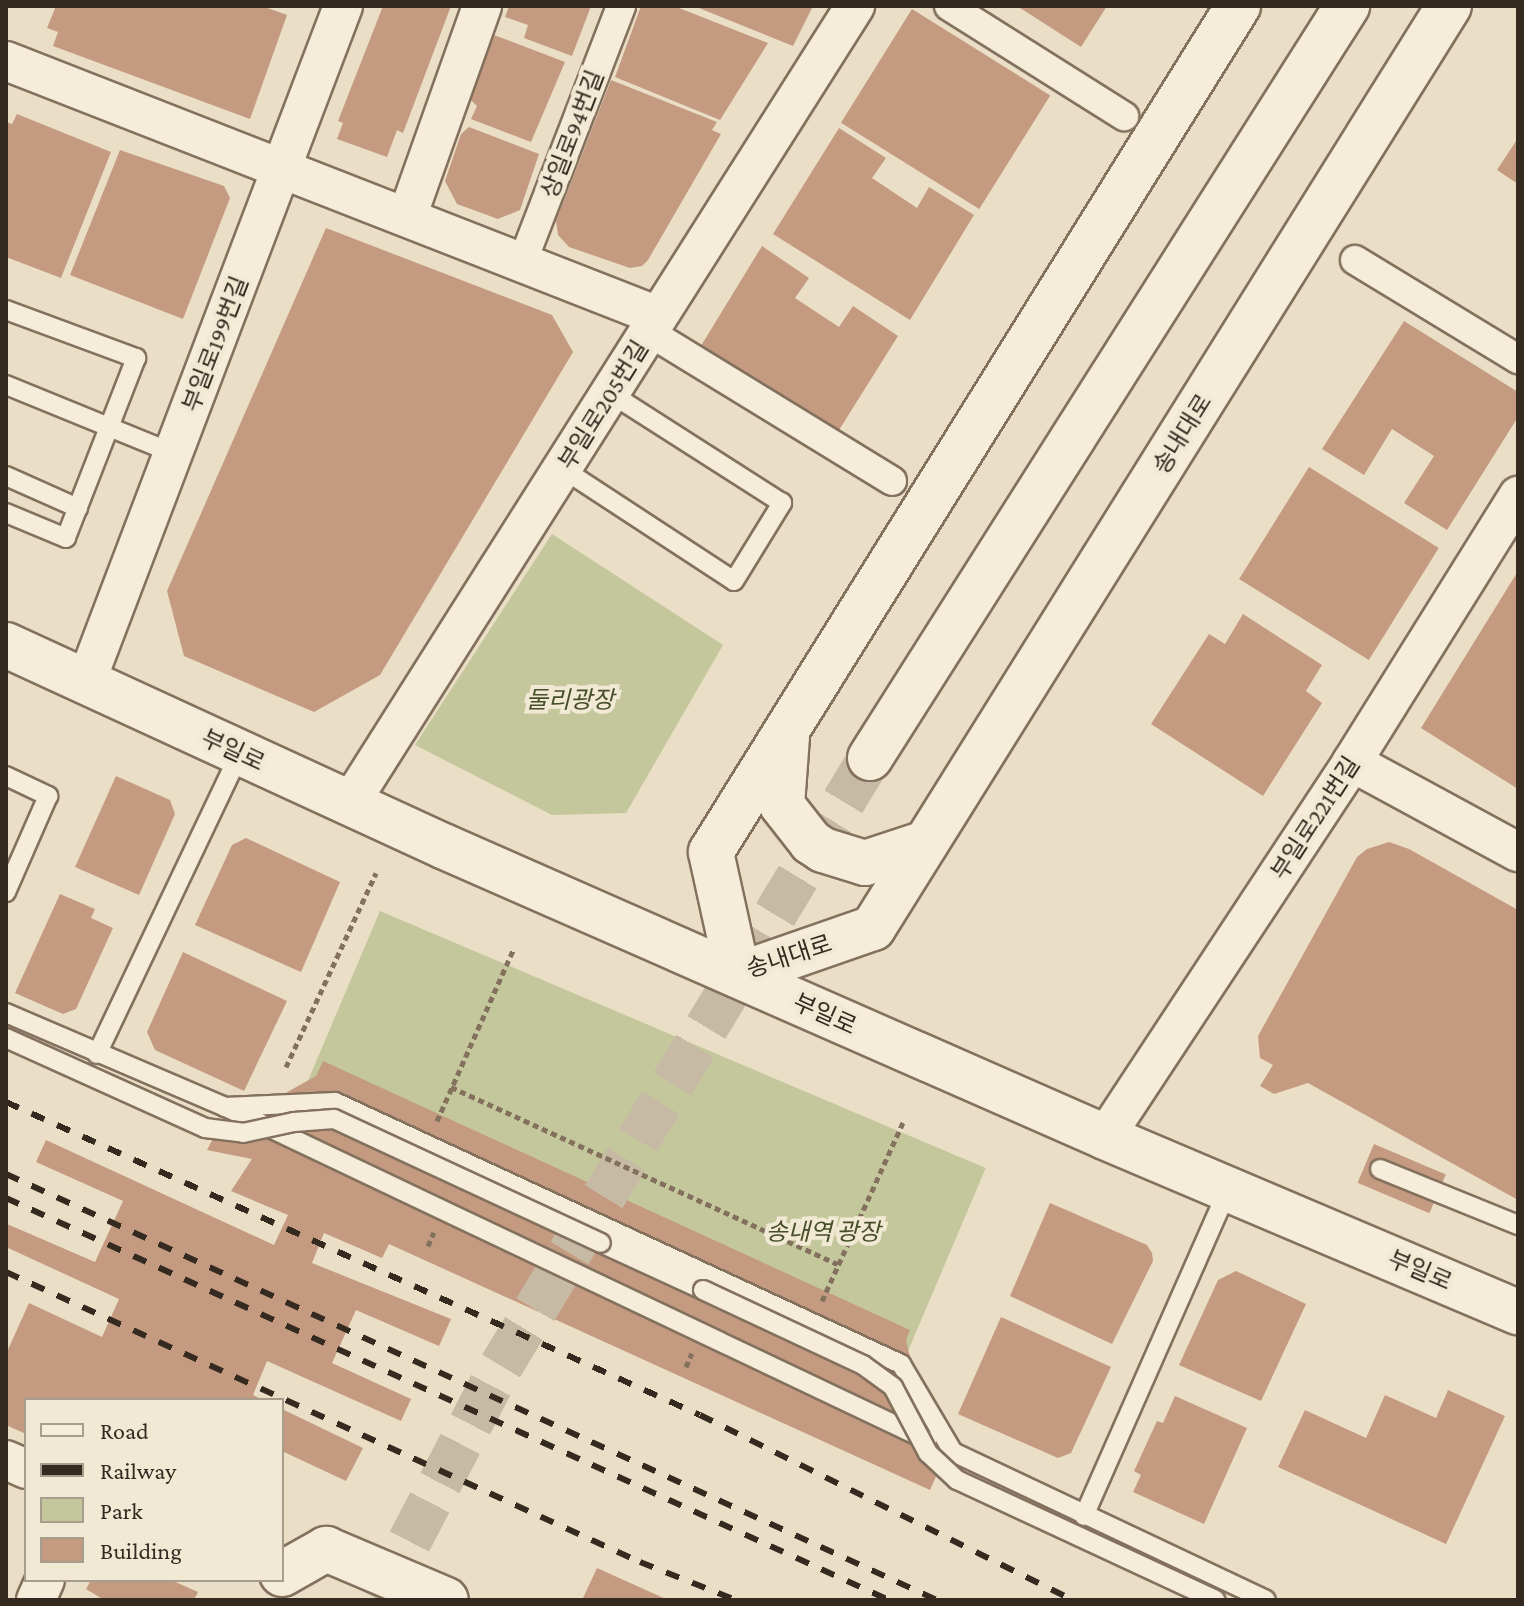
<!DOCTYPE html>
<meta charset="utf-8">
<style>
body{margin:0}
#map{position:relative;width:1524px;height:1606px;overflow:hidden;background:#eadec6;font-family:"Crimson Pro","Noto Sans KR",serif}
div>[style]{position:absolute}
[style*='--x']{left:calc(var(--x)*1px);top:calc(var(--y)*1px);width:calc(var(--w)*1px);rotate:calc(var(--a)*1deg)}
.green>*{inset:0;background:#c3c79b;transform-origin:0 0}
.building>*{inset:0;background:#c49b80;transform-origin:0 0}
.tertiary-tunnel>*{height:44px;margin-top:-22px;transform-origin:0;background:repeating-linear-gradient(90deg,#c6baa5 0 44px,transparent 0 66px)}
.path>*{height:5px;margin-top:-2.5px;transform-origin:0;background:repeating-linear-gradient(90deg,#83715e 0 6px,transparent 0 10px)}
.roads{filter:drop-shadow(2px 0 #83715e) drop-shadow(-2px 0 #83715e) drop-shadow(0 2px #83715e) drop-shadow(0 -2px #83715e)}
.service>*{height:18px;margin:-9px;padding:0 9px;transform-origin:9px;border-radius:9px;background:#f5ecd9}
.pedestrian>*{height:28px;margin:-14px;padding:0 14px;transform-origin:14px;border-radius:14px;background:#f5ecd9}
.minor>*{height:38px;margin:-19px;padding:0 19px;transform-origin:19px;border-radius:19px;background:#f5ecd9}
.tertiary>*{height:44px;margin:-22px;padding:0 22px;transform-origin:22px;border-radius:22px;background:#f5ecd9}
.rail>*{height:6px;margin-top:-3px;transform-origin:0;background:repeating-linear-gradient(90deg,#352a20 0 14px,transparent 0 28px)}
.bridges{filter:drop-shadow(2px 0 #83715e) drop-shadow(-2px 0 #83715e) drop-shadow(0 2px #83715e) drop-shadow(0 -2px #83715e)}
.service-bridge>*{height:18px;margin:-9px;padding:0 9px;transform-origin:9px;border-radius:9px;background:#f5ecd9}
span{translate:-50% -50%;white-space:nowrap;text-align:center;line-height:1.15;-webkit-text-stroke:8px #f2e9d5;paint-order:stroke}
.street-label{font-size:24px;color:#352a20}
.park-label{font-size:24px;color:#464f29;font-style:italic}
.frame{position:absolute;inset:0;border:8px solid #352a20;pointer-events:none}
.legend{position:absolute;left:24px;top:1398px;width:260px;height:184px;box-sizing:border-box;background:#f2e9d5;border:2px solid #a69d8d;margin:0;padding:10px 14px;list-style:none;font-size:24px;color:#352a20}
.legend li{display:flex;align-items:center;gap:16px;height:40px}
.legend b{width:40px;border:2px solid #a69d8d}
</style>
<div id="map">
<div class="green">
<div style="clip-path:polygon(552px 534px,723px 645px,626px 813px,552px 815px,415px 745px)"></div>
<div style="left:380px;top:911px;width:658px;height:214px;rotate:23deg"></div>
</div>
<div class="building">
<div style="clip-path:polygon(56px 6px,262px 6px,287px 15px,250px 119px,53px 46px,58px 32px,47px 28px)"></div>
<div style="clip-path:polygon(383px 6px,451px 6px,403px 133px,397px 130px,387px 157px,337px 139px,343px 123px,338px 121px)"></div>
<div style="clip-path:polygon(509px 6px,591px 6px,572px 56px,524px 38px,528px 25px,505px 17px)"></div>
<div style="clip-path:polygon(641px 6px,674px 6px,768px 43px,720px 120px,615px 77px)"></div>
<div style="clip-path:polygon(694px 6px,813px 6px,793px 46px)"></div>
<div style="clip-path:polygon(1017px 6px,1107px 6px,1081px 47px)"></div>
<div style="left:912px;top:9px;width:163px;height:134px;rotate:32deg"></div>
<div style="clip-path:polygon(494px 35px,565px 62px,531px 142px,471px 119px,477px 106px,470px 99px)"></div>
<div style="clip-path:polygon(611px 80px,717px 122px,712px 130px,721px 134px,648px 260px,642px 266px,630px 268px,569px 247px,558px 235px,556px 221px)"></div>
<div style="clip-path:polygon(17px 114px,111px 152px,61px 278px,6px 257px,6px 122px,12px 124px)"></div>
<div style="clip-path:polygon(469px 127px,539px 154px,520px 210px,498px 219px,457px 204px,445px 181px,461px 134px)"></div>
<div style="clip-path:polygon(839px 128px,886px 158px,872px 178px,917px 208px,929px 187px,974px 215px,910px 320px,773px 234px)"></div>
<div style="clip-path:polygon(1518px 138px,1518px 184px,1497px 170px)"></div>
<div style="clip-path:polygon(120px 150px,224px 186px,230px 198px,183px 319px,70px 275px)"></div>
<div style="clip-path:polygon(326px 228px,552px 315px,573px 352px,380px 675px,314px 712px,184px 656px,167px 591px)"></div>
<div style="clip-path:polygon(762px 246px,809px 278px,795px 298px,839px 327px,853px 306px,898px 336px,834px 438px,696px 354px)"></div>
<div style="clip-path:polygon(1404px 321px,1518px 392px,1518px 417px,1447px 530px,1404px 503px,1434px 456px,1392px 429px,1364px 475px,1322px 449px)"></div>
<div style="left:1309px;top:467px;width:153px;height:132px;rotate:32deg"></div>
<div style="clip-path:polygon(1518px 571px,1518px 789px,1421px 728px)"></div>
<div style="clip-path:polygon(1243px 614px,1322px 665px,1306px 691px,1322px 703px,1263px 796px,1151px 724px,1209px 634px,1225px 644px)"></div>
<div style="clip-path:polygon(116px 776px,170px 800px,175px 814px,139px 895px,75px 867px)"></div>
<div style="clip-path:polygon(246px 838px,340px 882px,301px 972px,195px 925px,232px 845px)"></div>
<div style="clip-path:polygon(1389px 842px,1409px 849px,1518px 910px,1518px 1200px,1308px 1083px,1274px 1094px,1260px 1086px,1273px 1065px,1260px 1058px,1258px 1036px,1357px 857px,1367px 849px)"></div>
<div style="clip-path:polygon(60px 894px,95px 909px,91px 918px,113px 928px,76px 1009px,63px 1014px,15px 993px)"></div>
<div style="clip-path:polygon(183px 952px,287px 1001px,244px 1091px,155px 1050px,147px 1032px)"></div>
<div style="clip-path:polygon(323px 1061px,910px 1330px,906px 1340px,917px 1387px,951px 1443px,930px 1490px,389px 1244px,382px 1258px,324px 1233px,312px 1263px,451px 1319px,439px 1346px,356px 1310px,332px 1363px,411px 1399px,401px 1421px,267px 1361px,253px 1395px,263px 1400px,26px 1400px,26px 1434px,6px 1425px,6px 1354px,29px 1303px,102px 1337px,119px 1299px,6px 1247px,7px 1224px,95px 1262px,123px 1201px,36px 1162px,46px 1140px,274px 1245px,288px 1215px,231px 1191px,252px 1159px,207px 1150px,227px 1111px,273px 1100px,316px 1076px)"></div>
<div style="left:1374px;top:1144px;width:78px;height:42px;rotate:23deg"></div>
<div style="clip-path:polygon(1050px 1203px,1147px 1245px,1152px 1253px,1153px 1261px,1112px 1344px,1010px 1296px)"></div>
<div style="clip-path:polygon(1236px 1271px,1306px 1304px,1261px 1401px,1179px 1365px,1218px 1280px)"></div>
<div style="clip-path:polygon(1001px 1317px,1111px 1367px,1071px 1453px,1058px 1458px,958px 1414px)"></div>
<div style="clip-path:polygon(1448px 1390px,1505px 1416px,1446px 1544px,1278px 1467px,1305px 1410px,1366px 1438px,1385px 1395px,1436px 1418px)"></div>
<div style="clip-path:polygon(1175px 1396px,1247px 1428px,1204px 1524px,1133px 1492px,1141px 1475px,1134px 1471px,1157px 1421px,1163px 1423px)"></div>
<div style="clip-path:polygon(282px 1409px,363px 1448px,346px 1481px,282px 1451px)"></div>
<div style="clip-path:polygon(597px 1568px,668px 1600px,582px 1600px)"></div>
<div style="clip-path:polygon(91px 1580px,171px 1580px,198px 1592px,194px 1600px,104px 1600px,86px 1589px)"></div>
</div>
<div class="tertiary-tunnel">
<div style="--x:379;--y:1600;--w:264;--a:-62.5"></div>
<div style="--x:501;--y:1366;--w:711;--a:-58.75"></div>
</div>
<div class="path">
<div style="--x:286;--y:1067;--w:214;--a:-65.1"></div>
<div style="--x:451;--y:1087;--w:425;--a:24.6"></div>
<div style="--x:437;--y:1121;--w:187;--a:-66"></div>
<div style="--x:428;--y:1246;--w:15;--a:-67"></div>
<div style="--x:822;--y:1301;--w:199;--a:-65.6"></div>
<div style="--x:686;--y:1367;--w:15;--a:-67"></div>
</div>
<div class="roads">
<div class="service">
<div style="--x:6;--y:310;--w:139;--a:20.3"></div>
<div style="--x:136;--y:358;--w:193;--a:111.3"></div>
<div style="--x:66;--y:538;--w:65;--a:-157.4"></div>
<div style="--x:6;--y:385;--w:180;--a:22.2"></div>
<div style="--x:563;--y:469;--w:204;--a:33.2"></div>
<div style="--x:734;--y:581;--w:92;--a:-58.4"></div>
<div style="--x:782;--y:503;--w:204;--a:-147.4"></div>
<div style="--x:6;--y:476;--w:79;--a:24"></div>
<div style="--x:6;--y:776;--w:47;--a:25.5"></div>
<div style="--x:48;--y:796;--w:105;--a:113.6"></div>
<div style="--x:6;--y:1013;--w:238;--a:23.2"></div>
<div style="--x:225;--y:1107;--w:110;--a:-2.6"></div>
<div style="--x:335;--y:1102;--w:624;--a:24.84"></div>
<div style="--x:901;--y:1364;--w:102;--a:59.4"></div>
<div style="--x:953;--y:1452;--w:346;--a:25.3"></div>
<div style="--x:97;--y:1054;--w:333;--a:-64.6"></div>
<div style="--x:228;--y:1108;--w:774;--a:25.41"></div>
<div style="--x:1380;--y:1169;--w:149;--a:22.1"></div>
<div style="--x:601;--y:1243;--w:112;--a:24.7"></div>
<div style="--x:1084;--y:1516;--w:356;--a:-66.2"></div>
</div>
<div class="pedestrian">
<div style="--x:949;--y:6;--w:207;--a:32.2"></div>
<div style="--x:1355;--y:260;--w:191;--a:31.3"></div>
<div style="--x:522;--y:263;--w:275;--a:-68.9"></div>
<div style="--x:649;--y:332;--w:285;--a:31.5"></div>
</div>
<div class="minor">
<div style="--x:6;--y:61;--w:700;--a:21.36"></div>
<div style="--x:407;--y:217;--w:224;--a:-70.4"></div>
<div style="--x:86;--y:682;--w:723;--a:-69.18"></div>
<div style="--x:1352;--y:762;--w:189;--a:28.5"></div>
<div style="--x:350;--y:803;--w:944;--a:-57.64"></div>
<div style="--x:1105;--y:1137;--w:449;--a:-56.6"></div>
<div style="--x:1352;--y:762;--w:314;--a:-58"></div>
<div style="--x:6;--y:1460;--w:22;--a:24"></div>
<div style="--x:36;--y:1600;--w:22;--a:-66"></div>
</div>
<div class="tertiary">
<div style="--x:6;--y:645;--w:481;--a:24.7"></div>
<div style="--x:443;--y:846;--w:723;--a:23.73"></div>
<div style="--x:1105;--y:1137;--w:449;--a:23"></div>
<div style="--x:787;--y:737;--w:68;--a:94.2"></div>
<div style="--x:782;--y:805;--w:47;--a:51.9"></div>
<div style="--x:811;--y:842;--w:14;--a:34"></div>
<div style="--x:823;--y:850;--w:44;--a:17.2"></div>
<div style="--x:865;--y:863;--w:64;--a:-18.2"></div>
<div style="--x:870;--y:758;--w:891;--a:-57.61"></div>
<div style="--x:738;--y:975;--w:143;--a:-19.2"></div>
<div style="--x:873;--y:928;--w:1087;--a:-58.01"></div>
<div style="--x:738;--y:975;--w:126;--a:-102.4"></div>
<div style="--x:711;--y:852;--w:997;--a:-58.08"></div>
<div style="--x:282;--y:1574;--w:51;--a:-29.6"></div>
<div style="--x:326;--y:1549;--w:130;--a:23"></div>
</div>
</div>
<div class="rail">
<div style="--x:6;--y:1102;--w:761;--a:24.28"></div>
<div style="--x:700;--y:1415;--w:415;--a:26.4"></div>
<div style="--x:6;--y:1174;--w:1024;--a:24.59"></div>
<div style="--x:6;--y:1198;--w:970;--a:24.48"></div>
<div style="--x:6;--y:1272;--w:697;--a:24.58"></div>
<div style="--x:640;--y:1562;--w:103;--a:21.6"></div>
</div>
<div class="bridges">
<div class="service-bridge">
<div style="--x:6;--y:1038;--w:218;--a:24.3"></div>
<div style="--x:205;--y:1128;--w:38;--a:7"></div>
<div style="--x:243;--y:1133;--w:52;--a:-12.2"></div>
<div style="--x:294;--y:1122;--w:40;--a:-4.3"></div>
<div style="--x:334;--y:1119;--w:294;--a:24.9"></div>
<div style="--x:703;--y:1290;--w:177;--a:25.1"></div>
<div style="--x:863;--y:1365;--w:37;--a:36"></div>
<div style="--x:893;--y:1387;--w:75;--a:62.1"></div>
<div style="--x:928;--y:1453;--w:40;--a:43"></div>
<div style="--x:957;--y:1480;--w:285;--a:24.9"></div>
</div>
</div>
<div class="street-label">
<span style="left:572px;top:134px;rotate:-69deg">상일로94번길</span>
<span style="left:215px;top:344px;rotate:-69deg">부일로199번길</span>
<span style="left:603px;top:405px;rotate:-58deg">부일로205번길</span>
<span style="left:1182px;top:434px;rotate:-58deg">송내대로</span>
<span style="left:233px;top:750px;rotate:25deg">부일로</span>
<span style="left:1315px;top:818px;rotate:-57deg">부일로221번길</span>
<span style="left:789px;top:956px;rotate:-18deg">송내대로</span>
<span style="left:825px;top:1014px;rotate:24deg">부일로</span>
<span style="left:1420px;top:1270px;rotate:23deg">부일로</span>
</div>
<div class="park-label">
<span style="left:570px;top:700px">둘리광장</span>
<span style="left:823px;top:1232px">송내역 광장</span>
</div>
<div class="frame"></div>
<ul class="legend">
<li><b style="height:10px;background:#f5ecd9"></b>Road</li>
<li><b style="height:10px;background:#352a20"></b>Railway</li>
<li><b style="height:22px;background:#c3c79b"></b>Park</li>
<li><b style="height:22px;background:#c49b80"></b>Building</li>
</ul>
</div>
